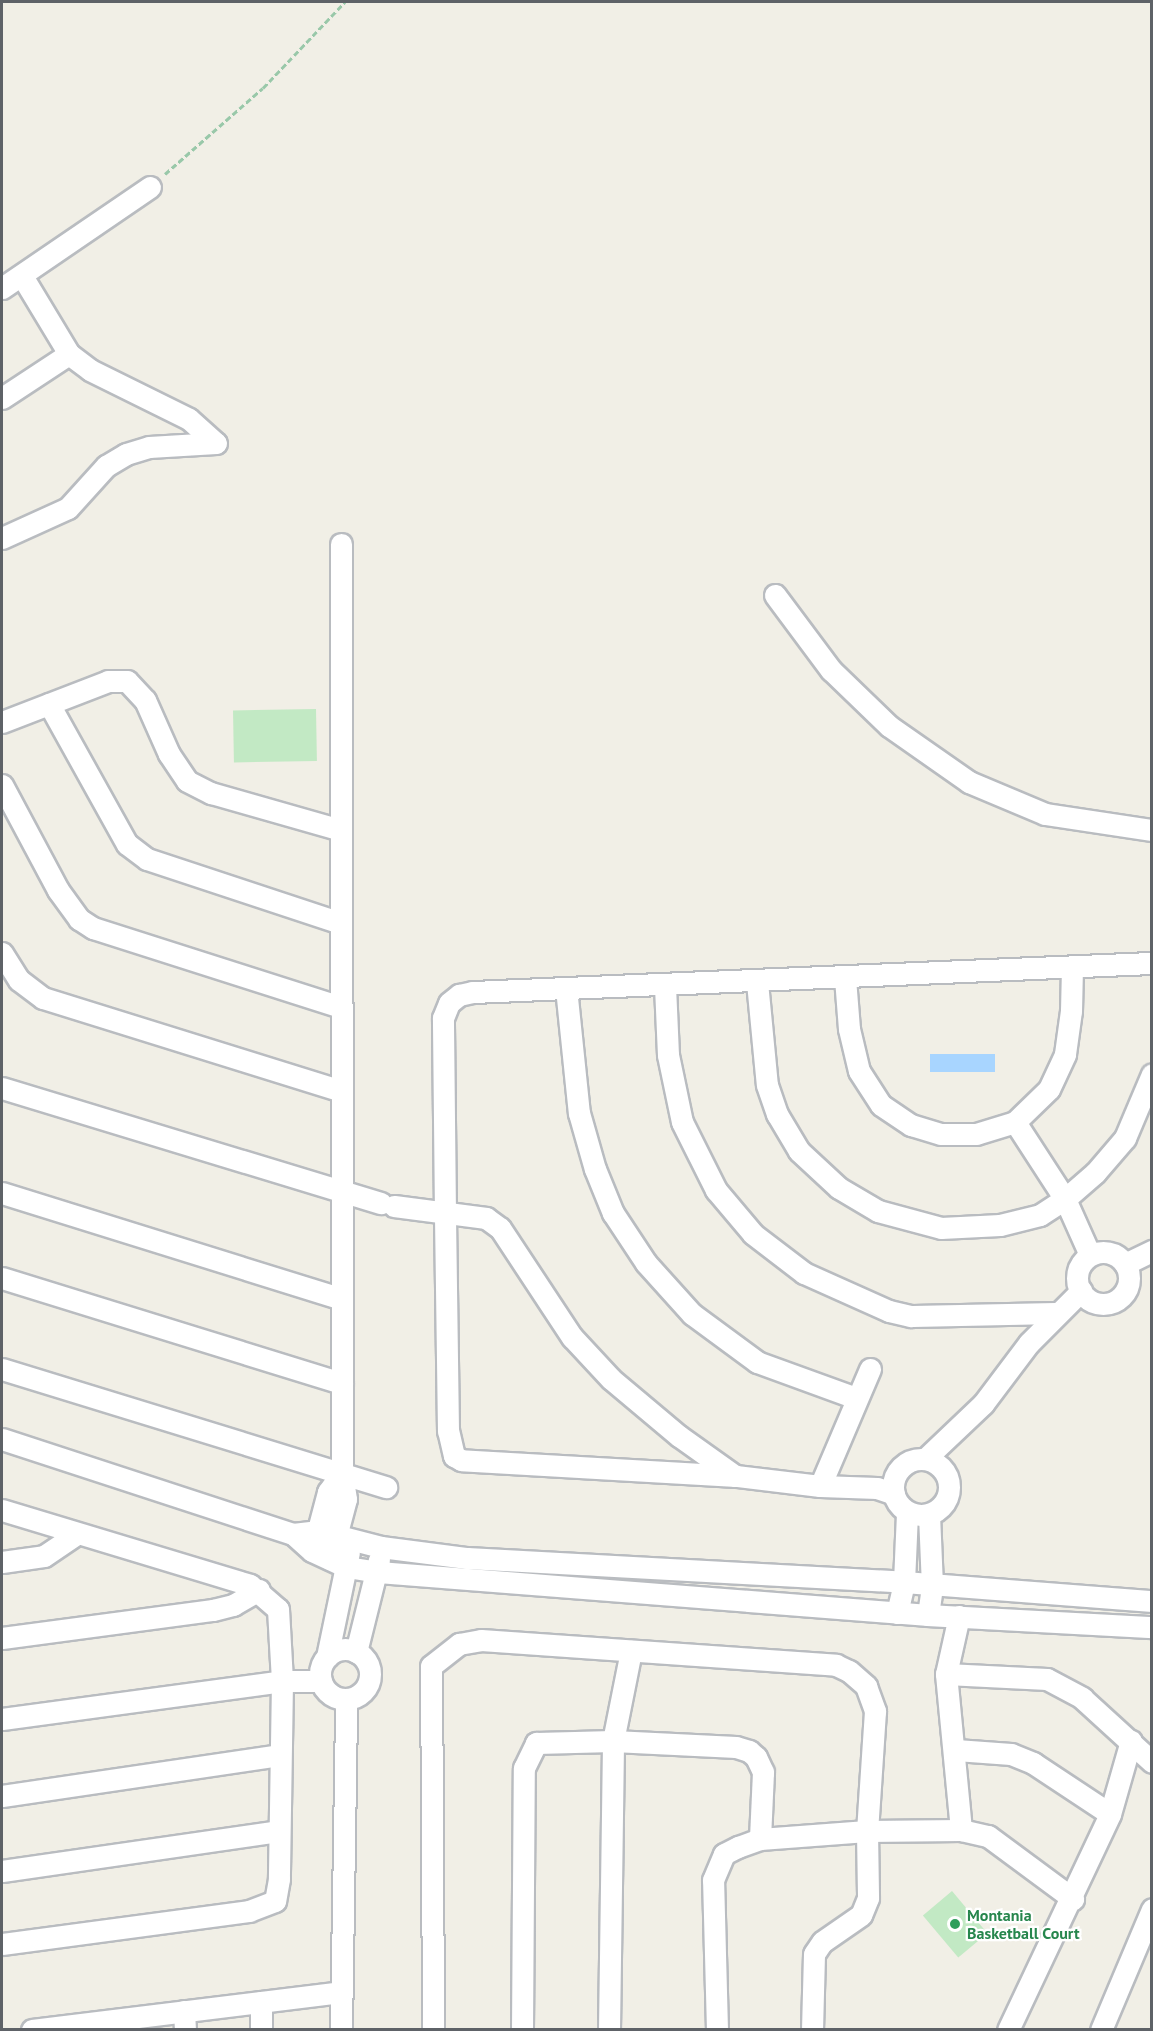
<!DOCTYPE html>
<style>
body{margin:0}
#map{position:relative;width:1153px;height:2031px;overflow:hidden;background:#f1efe6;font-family:"PT Sans",sans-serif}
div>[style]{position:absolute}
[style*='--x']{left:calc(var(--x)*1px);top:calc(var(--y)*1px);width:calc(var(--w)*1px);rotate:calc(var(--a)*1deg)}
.green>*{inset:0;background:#c2e9c4;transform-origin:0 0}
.water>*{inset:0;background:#a8d5ff;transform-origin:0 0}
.path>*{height:3px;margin-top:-1.5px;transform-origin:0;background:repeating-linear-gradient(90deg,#99c8a9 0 6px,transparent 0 9px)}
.roads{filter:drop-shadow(2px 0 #b9bcc0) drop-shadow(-2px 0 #b9bcc0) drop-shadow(0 2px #b9bcc0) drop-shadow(0 -2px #b9bcc0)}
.minor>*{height:21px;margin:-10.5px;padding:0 10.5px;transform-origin:10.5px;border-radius:10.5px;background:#fff}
.minor>.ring{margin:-10.5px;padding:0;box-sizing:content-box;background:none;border:21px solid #fff;border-radius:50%}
.dots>*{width:16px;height:16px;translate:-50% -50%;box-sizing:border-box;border:3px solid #fff;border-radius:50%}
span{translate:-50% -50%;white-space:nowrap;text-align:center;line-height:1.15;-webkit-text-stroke:4.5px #fff;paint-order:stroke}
.leisure-label{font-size:16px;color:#27864d;font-weight:700}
.left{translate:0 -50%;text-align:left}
.frame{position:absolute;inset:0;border:3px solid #5e6267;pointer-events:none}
</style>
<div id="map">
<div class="green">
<div style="left:316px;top:709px;width:52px;height:83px;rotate:89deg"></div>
<div style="left:952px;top:1891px;width:55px;height:38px;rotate:50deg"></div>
</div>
<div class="water">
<div style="left:995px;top:1054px;width:18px;height:65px;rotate:90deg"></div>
</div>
<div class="path">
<div style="--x:165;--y:174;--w:130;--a:-41.3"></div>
<div style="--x:263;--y:88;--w:119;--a:-46.4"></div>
</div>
<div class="roads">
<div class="minor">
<div style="--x:22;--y:276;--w:91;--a:58.9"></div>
<div style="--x:69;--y:354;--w:26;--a:37"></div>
<div style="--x:90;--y:370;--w:110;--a:26.3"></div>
<div style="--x:189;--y:419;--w:36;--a:42"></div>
<div style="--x:2;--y:288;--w:179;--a:-34.3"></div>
<div style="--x:2;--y:398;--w:80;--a:-33.3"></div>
<div style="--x:2;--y:538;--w:72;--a:-24.4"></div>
<div style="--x:68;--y:508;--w:57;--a:-47.9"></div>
<div style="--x:106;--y:466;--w:23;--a:-31"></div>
<div style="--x:126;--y:454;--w:24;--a:-17"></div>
<div style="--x:149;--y:447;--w:67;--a:-3.4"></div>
<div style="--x:775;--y:595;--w:94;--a:53.3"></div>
<div style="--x:831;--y:670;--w:81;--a:44"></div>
<div style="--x:889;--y:726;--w:98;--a:35"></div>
<div style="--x:969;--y:782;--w:82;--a:22.8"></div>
<div style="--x:1045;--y:814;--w:108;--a:8.5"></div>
<div style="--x:49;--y:704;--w:160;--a:60.9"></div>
<div style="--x:127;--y:844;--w:25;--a:37"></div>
<div style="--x:147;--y:859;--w:204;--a:18.3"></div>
<div style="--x:2;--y:722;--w:114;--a:-21.1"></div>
<div style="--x:108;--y:681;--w:19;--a:0"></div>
<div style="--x:127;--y:681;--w:26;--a:47"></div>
<div style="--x:145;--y:700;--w:59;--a:66"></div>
<div style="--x:169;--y:754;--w:32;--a:56"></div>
<div style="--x:187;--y:781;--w:27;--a:27"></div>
<div style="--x:211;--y:793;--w:135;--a:15.9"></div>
<div style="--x:2;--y:785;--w:119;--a:61.9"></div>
<div style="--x:58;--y:890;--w:36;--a:54"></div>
<div style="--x:79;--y:919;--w:17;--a:33"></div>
<div style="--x:93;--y:928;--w:260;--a:17.7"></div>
<div style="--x:2;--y:953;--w:32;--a:58"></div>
<div style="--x:19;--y:980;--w:30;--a:37"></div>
<div style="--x:43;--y:998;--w:312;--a:17.3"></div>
<div style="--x:845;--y:978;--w:51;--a:85.5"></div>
<div style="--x:849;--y:1029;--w:43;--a:76.6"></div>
<div style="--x:859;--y:1071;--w:40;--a:57.1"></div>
<div style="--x:881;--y:1105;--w:36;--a:34"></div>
<div style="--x:911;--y:1125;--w:31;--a:17"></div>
<div style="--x:941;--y:1134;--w:35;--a:0"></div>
<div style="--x:976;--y:1134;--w:41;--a:-17.1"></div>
<div style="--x:1015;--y:1122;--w:47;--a:-44.1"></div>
<div style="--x:1049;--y:1089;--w:38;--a:-65"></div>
<div style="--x:1065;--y:1054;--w:43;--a:-82.1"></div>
<div style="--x:1071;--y:1011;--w:44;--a:-88.7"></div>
<div style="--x:757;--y:982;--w:103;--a:84.5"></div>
<div style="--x:767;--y:1085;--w:31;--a:71"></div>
<div style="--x:777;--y:1114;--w:43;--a:59.3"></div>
<div style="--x:799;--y:1151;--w:54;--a:42.8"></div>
<div style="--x:839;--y:1188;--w:45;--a:30.5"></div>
<div style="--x:878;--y:1211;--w:65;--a:15.1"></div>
<div style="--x:941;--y:1228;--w:59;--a:-2.9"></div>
<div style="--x:1000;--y:1225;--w:41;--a:-14"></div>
<div style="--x:1040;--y:1215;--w:30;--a:-33"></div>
<div style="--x:1065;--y:1199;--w:40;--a:-41"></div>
<div style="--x:1095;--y:1173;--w:46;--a:-49.4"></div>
<div style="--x:1125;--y:1138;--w:69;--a:-67.1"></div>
<div style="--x:665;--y:986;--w:69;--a:87.5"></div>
<div style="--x:668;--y:1055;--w:68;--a:78.2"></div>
<div style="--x:682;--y:1122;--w:76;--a:63.4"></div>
<div style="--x:716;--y:1190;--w:57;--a:49.9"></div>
<div style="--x:753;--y:1234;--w:64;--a:37.4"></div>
<div style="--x:804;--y:1273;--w:93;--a:24.1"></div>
<div style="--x:889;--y:1311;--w:23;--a:13"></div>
<div style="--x:911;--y:1316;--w:146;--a:-1.2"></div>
<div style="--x:566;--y:988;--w:126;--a:84.1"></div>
<div style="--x:579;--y:1113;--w:58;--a:74.1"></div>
<div style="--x:595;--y:1169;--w:48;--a:67.8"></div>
<div style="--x:613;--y:1213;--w:60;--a:56.6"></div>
<div style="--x:646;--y:1263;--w:69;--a:48"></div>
<div style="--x:692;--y:1314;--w:81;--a:36.4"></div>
<div style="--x:757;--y:1362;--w:105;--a:20"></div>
<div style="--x:2;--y:1088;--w:396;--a:16.9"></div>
<div style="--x:1015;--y:1122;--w:92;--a:57"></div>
<div style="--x:1065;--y:1199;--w:61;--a:65.9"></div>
<div style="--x:2;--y:1193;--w:356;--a:17.3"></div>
<div style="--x:394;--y:1206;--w:93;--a:7.4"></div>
<div style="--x:486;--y:1218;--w:17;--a:36"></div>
<div style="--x:500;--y:1228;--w:131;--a:56.6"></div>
<div style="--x:572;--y:1337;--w:57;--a:47.1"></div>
<div style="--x:611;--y:1379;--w:89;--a:40"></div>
<div style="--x:679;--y:1436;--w:69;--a:35.5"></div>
<div class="ring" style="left:1077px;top:1252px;width:31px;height:31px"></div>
<div style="--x:1125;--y:1264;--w:30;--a:-26"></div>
<div style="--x:2;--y:1278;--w:356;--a:17.2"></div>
<div style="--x:2;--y:1369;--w:402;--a:17.1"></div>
<div style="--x:870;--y:1369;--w:127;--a:113.1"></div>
<div style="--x:820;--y:1486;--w:57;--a:2"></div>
<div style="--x:877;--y:1488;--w:18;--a:19"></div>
<div style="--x:2;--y:1439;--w:306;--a:18.1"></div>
<div style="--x:293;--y:1534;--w:25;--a:42"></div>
<div style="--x:312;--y:1551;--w:38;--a:25"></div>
<div style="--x:347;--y:1567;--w:31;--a:9"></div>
<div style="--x:378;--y:1572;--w:552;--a:4.47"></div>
<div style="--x:928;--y:1615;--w:224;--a:3.1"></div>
<div class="ring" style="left:893px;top:1459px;width:35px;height:35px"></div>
<div style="--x:925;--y:1459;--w:80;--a:-43.5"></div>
<div style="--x:983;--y:1404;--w:76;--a:-53"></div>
<div style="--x:1029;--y:1343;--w:74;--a:-45"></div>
<div style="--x:820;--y:1486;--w:85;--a:-173.2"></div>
<div style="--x:736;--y:1476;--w:275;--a:-176.7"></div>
<div style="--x:461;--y:1460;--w:8;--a:-150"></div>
<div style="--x:454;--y:1456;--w:26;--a:-103"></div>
<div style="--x:448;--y:1431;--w:216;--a:-90.8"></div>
<div style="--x:445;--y:1215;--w:197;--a:-90.6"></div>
<div style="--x:443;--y:1018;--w:16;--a:-68"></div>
<div style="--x:449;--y:1003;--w:13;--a:-39"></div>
<div style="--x:459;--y:995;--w:14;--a:-12"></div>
<div style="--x:473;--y:992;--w:680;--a:-2.45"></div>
<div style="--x:2;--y:1510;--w:259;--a:16.8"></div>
<div style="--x:250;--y:1585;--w:37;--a:41"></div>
<div style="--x:278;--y:1609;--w:72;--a:86.8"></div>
<div style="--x:282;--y:1681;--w:198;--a:90.9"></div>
<div style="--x:279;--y:1879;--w:22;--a:100"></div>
<div style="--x:275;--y:1901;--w:28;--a:159"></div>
<div style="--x:249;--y:1911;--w:249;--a:172.4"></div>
<div style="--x:293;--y:1534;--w:26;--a:-7"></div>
<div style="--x:319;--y:1531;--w:64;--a:14.5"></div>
<div style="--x:381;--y:1547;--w:87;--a:7.3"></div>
<div style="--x:467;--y:1558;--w:438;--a:3.1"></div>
<div style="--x:904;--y:1582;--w:249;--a:4.4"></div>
<div style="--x:314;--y:1545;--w:55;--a:-75.2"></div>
<div style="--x:328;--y:1492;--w:24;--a:-54"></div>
<div style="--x:330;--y:1559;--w:62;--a:-75.1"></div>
<div style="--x:346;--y:1499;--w:26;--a:-99"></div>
<div style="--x:342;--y:1473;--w:929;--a:-90.06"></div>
<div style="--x:2;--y:1562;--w:42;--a:-8.1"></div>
<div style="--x:44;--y:1556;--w:40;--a:-34"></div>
<div style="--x:897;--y:1613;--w:32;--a:-77"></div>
<div style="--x:904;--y:1582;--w:70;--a:-87.5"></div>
<div style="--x:928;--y:1615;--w:29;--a:-82"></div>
<div style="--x:932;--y:1586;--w:71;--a:-92.4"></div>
<div style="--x:959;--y:1616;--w:59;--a:102.6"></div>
<div style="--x:946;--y:1674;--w:157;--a:84.5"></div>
<div style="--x:2;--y:1638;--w:213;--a:-7.6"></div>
<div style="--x:213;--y:1610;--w:21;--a:-14"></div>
<div style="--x:233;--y:1605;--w:30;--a:-30"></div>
<div class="ring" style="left:320px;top:1649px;width:29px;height:29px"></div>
<div style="--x:356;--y:1652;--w:95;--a:-76"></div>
<div style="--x:327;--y:1657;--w:107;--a:-78.2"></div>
<div style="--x:946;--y:1674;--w:101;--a:2.8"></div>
<div style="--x:1047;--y:1679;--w:40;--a:28"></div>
<div style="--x:1082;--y:1698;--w:95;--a:42.4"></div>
<div style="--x:2;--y:1719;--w:283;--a:-7.7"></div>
<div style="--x:282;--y:1681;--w:39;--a:0"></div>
<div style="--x:956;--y:1750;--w:55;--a:4.2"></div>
<div style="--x:1011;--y:1754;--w:24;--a:22"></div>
<div style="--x:1033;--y:1763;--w:92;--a:33.5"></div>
<div style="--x:2;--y:1796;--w:280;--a:-8.4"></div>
<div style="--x:2;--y:1871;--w:279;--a:-8.2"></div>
<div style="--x:184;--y:2011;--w:19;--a:87"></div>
<div style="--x:32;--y:2030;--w:311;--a:-7"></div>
<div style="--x:261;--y:2030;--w:28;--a:-90"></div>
<div style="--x:341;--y:2030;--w:331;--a:-89.1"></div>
<div style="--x:433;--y:2030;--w:364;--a:-90.3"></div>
<div style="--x:431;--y:1666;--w:36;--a:-38"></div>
<div style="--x:459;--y:1644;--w:22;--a:-10"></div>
<div style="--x:481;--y:1640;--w:356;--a:4"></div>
<div style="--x:836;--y:1665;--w:14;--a:25"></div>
<div style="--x:849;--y:1671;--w:23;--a:41"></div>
<div style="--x:866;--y:1686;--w:27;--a:70"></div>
<div style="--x:875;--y:1711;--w:120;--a:93.8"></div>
<div style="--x:867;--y:1831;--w:67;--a:89.1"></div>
<div style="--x:868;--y:1898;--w:18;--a:112"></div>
<div style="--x:861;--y:1915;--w:47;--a:145.3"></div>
<div style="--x:822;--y:1942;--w:14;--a:124"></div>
<div style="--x:814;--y:1954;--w:76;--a:91.5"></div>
<div style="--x:522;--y:2030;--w:262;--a:-89.6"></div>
<div style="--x:524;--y:1768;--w:28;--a:-64"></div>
<div style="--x:536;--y:1743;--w:77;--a:-1.5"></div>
<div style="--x:613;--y:1741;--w:123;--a:2.8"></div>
<div style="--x:736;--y:1747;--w:14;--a:17"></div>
<div style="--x:749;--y:1751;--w:9;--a:41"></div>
<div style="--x:756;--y:1757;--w:17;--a:65"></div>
<div style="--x:763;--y:1772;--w:67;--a:92.6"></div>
<div style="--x:609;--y:2030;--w:289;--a:-89.2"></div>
<div style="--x:613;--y:1741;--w:92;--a:-78.7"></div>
<div style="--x:717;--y:2030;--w:150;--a:-91.5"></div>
<div style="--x:713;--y:1880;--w:28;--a:-67"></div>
<div style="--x:724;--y:1854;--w:16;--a:-27"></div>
<div style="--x:738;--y:1847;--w:23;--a:-20"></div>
<div style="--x:760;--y:1839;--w:107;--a:-4.3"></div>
<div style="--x:867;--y:1831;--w:94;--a:-0.6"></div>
<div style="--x:961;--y:1830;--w:28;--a:13"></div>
<div style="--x:988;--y:1836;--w:106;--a:36.5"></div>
<div style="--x:1008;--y:2030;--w:239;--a:-64.7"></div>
<div style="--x:1110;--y:1814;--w:76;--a:-74"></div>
<div style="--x:1101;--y:2030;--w:131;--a:-67.1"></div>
</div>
</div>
<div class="dots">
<div style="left:955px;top:1924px;background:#2e9e5b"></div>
</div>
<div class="leisure-label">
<span class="left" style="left:967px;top:1924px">Montania<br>Basketball Court</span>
</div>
<div class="frame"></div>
</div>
